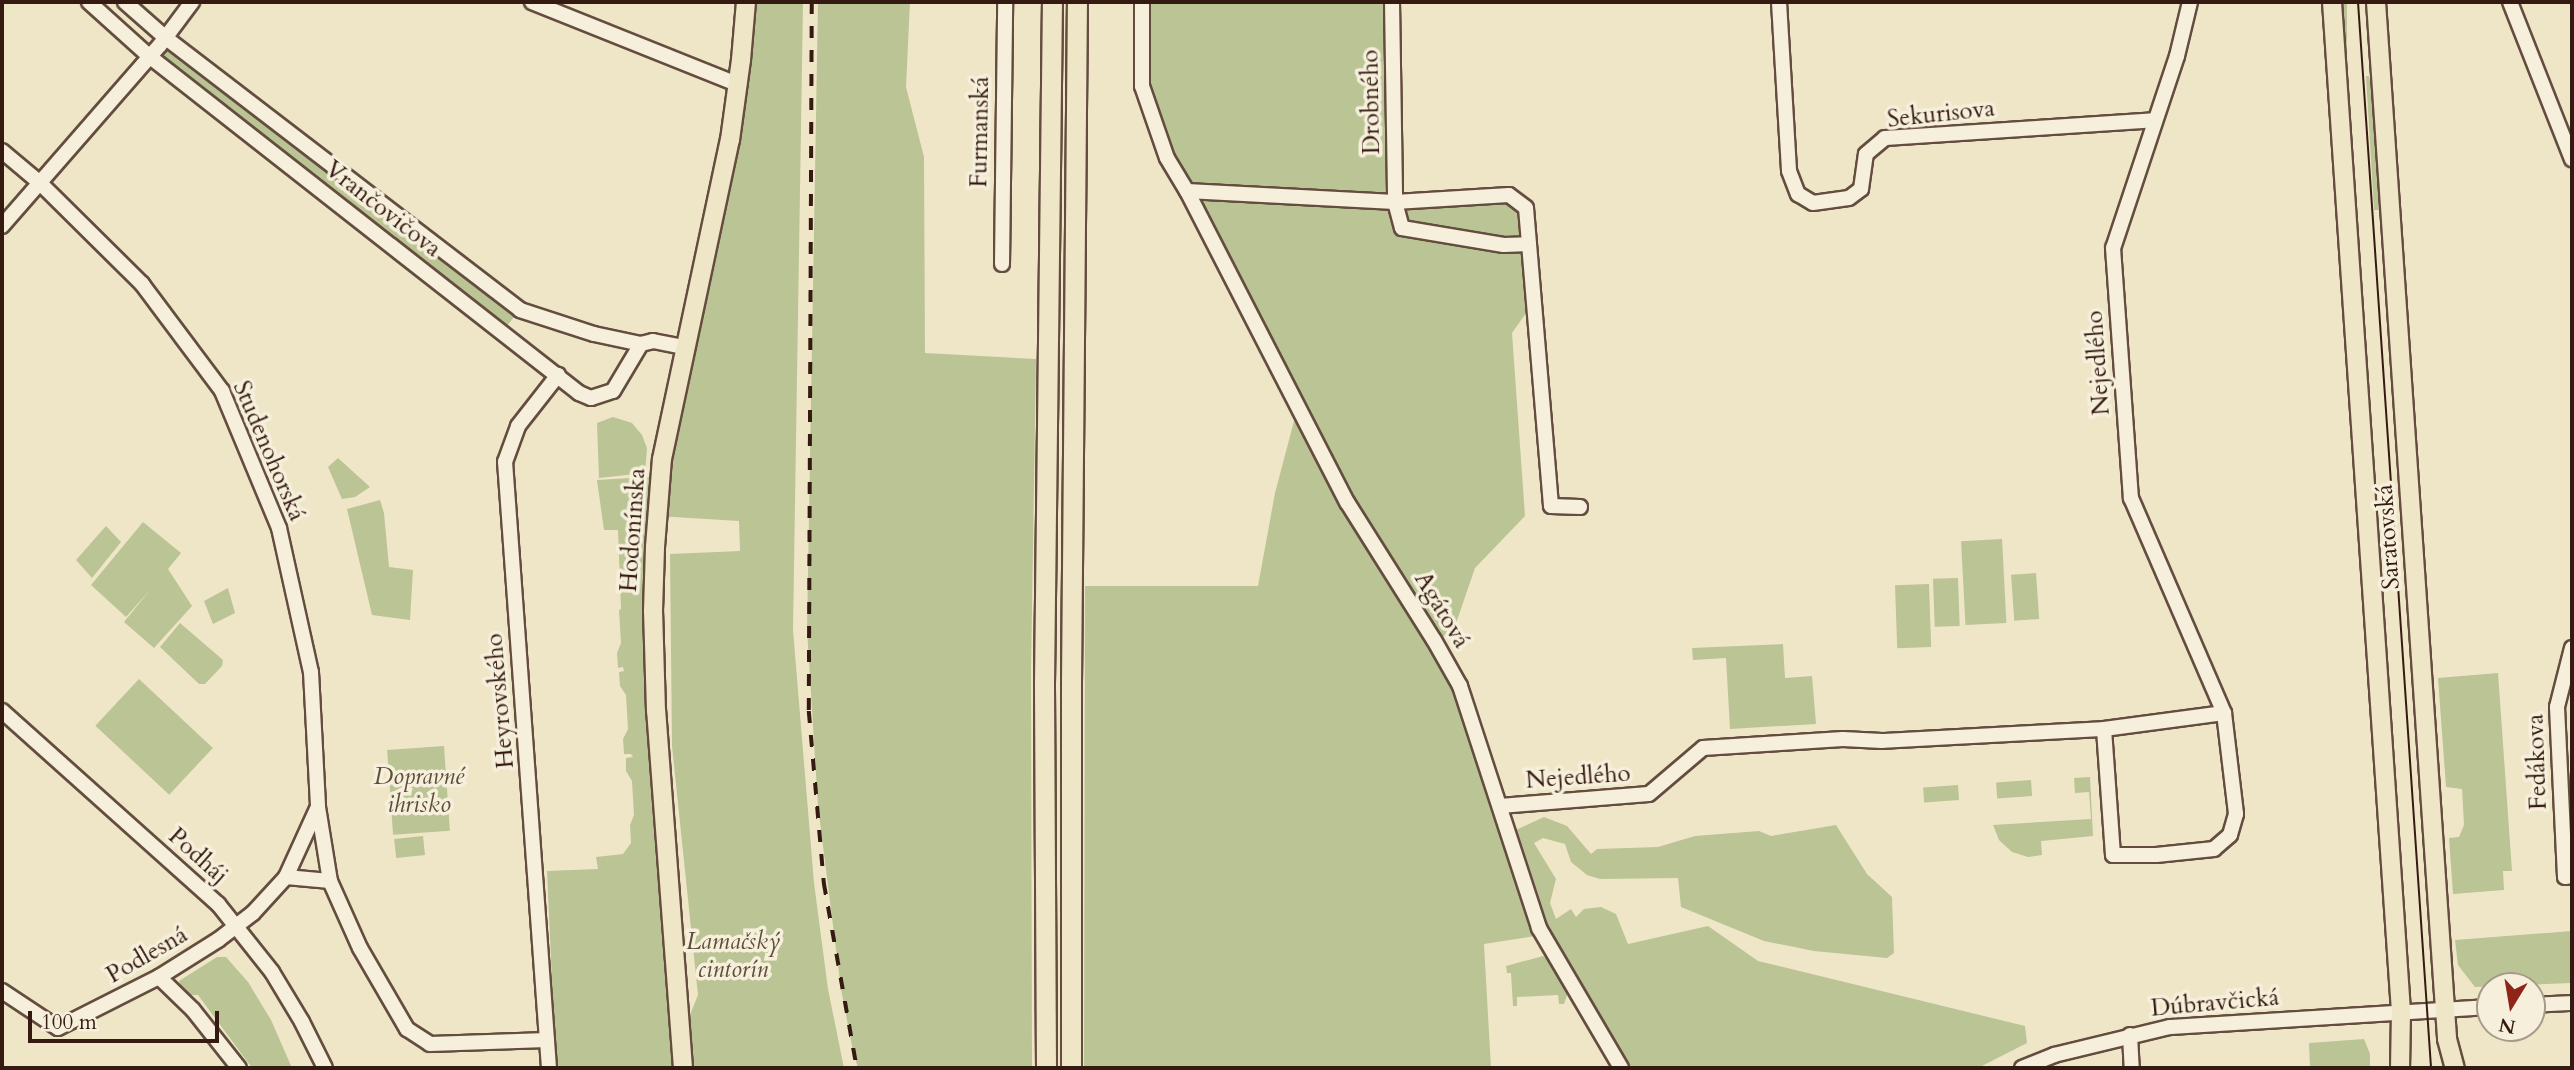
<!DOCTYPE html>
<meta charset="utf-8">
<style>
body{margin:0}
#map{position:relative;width:2574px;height:1070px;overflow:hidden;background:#efe6c8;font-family:Cardo,serif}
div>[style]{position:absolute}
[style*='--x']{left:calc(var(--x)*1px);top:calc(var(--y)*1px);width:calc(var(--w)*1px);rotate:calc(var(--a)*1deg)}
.green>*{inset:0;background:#bbc494;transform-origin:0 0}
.roads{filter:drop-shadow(2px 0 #644d3f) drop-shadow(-2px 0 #644d3f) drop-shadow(0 2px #644d3f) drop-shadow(0 -2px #644d3f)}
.minor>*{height:14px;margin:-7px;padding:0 7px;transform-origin:7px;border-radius:7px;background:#f5efdb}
.major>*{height:18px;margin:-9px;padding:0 9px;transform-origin:9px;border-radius:9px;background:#efe6c8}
.highway>*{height:19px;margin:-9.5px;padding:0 9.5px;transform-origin:9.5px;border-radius:9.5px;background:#efe6c8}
.tram>*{height:2px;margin:-1px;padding:0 1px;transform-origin:1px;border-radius:1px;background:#351a11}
.rail>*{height:3.5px;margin-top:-1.75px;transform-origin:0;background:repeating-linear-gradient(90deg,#351a11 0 12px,transparent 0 24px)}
span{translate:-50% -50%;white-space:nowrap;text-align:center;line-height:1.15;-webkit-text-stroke:7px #f5efdb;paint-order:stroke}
.street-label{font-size:24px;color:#351a11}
.park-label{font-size:24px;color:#5d4d38;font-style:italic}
.frame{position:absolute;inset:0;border:4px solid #351a11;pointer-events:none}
.north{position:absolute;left:2476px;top:972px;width:70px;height:70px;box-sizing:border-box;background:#f5efdb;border:2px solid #a89a8a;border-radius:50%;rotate:191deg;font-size:19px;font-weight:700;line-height:28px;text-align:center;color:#351a11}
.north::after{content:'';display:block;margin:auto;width:24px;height:32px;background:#8f2418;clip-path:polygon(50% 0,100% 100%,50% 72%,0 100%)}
.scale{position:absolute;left:28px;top:1011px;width:191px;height:32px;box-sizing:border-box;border:4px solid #351a11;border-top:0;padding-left:9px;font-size:21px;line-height:24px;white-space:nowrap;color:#351a11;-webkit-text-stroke:5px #f5efdb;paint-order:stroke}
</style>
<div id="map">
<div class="green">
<div style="clip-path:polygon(evenodd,746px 2px,803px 2px,793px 630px,814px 883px,828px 989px,844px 1068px,556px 1068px,547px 871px,598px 869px,596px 857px,623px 854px,631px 843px,630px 825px,634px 815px,632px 781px,626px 771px,626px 758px,633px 757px,631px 754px,624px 754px,623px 739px,628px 729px,626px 695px,620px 686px,619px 672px,624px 671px,623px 667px,618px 668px,617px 653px,621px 643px,619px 610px,621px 609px,618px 530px,604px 530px,597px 480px,649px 477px,660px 480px,746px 2px,657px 516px,739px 521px,740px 551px,670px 554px,672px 746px,698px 995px,681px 1037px,655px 547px,657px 516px)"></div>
<div style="clip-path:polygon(818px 2px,910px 2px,906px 87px,924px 157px,925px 353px,1036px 359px,1031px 672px,1032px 1068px,858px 1068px,853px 1051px,841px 989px,818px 806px,807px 629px)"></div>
<div style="clip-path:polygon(1142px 2px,1392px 2px,1395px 202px,1509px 195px,1526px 208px,1534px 302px,1512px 333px,1525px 516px,1475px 568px,1453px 632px,1435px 640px,1460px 686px,1542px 935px,1484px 944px,1491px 1068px,1084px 1068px,1085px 586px,1258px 586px,1275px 493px,1298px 406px,1151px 119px)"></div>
<div style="left:2340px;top:2px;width:7px;height:210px"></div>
<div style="left:166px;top:38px;width:446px;height:25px;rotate:38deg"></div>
<div style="clip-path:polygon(2366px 76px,2369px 76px,2377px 121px,2381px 210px,2374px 210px)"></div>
<div style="clip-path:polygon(613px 417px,632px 423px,642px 435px,647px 448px,645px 473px,599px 478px,597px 423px)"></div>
<div style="clip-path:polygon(338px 458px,370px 487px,355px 497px,342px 499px,328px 467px)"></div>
<div style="clip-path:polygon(380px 500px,384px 513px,389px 567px,413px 570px,410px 620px,372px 615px,347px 509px)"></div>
<div style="clip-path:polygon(143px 522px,181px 553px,168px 569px,192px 606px,154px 648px,124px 622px,150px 590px,126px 617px,91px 585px)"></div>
<div style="clip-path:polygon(106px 526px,121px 542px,92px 578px,76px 560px)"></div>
<div style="left:2002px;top:539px;width:84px;height:41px;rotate:87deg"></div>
<div style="left:2036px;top:573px;width:46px;height:25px;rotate:86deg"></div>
<div style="left:1958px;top:578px;width:48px;height:25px;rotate:88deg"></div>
<div style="left:1929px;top:584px;width:63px;height:34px;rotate:88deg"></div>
<div style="clip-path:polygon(228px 588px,235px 613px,213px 624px,204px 601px)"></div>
<div style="clip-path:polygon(180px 623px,223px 660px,222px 666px,205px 684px,199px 684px,160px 647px)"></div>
<div style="clip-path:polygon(1783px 644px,1785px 678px,1812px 676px,1816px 724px,1730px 729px,1726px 658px,1693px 660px,1692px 648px)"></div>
<div style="clip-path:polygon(2498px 673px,2512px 871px,2503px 871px,2504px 890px,2453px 894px,2449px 838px,2459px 837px,2464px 825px,2462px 789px,2446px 787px,2438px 678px)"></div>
<div style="left:139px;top:679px;width:101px;height:64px;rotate:43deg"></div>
<div style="left:444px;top:746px;width:85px;height:57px;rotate:86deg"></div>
<div style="clip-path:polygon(2090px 777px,2093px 836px,2041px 841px,2042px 855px,2028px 857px,2012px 852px,1999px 840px,1993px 825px,2091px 819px,2089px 792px,2075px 793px,2074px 778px)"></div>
<div style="left:2031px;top:780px;width:16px;height:35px;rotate:86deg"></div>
<div style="left:1958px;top:785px;width:15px;height:35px;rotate:86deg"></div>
<div style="clip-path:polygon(1544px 817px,1567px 826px,1591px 854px,1597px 849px,1658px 847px,1695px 836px,1759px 831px,1771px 836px,1836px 825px,1867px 874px,1892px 897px,1894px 953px,1887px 958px,1814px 951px,1764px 941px,1681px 907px,1678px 878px,1600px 879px,1587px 875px,1571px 862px,1565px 844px,1543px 838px,1534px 843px,1556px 879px,1550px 903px,1556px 919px,1571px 909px,1576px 917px,1584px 909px,1601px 907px,1616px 914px,1628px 944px,1708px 926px,1758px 961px,2025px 1026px,2027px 1043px,1978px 1068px,1629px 1068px,1560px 953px,1543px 916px,1516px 830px)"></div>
<div style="left:423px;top:836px;width:19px;height:29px;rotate:84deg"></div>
<div style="clip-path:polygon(2572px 931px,2572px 983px,2475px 987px,2458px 965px,2455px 940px)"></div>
<div style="clip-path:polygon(1543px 956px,1550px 960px,1568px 992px,1564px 1004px,1559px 1004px,1558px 995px,1517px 997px,1517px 1006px,1513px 1006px,1511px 973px,1507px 973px,1506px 966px)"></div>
<div style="clip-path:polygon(217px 957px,226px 957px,248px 982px,271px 1020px,292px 1068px,252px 1068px,198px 995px,182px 995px,179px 981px)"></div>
<div style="clip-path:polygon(2364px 1039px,2370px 1054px,2370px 1068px,2310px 1068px,2309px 1043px)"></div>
</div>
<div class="roads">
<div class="minor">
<div style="--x:89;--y:2;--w:81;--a:42"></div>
<div style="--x:149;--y:56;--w:546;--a:38.09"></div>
<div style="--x:579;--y:393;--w:13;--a:23"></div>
<div style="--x:591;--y:398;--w:23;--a:-18"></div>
<div style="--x:613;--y:391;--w:55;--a:-59.2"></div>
<div style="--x:125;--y:2;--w:55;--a:41.3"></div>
<div style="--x:166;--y:38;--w:446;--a:37.5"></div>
<div style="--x:520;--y:310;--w:78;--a:18"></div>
<div style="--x:594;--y:334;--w:48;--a:12"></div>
<div style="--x:641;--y:344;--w:12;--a:-14"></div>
<div style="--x:653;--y:341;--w:33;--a:11"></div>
<div style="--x:532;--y:2;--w:223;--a:21.8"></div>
<div style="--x:1142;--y:2;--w:84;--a:90"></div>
<div style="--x:1142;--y:86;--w:76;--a:70.9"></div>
<div style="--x:1167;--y:158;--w:39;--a:59"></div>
<div style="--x:1187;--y:191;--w:350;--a:62.8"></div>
<div style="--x:1347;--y:502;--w:163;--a:57.8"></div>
<div style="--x:1434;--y:640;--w:53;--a:60.5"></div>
<div style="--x:1460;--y:686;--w:255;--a:71.9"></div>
<div style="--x:1539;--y:928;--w:162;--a:59.6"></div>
<div style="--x:1392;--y:2;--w:200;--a:89.1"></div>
<div style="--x:1395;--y:202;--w:27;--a:75"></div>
<div style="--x:1402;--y:228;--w:103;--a:9.5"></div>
<div style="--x:1504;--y:245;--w:25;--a:-2"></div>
<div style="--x:1779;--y:2;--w:169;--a:86.6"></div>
<div style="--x:1789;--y:171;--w:25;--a:69"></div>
<div style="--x:1798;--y:194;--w:17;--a:31"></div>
<div style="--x:1813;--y:203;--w:36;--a:-8"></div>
<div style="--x:1849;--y:198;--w:15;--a:-37"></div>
<div style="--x:1861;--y:189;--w:35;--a:-82"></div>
<div style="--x:1866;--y:154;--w:25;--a:-40"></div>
<div style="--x:1885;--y:138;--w:270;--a:-3.8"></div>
<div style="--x:2190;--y:2;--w:56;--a:103.5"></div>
<div style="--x:2177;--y:56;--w:202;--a:108.4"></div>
<div style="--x:2113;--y:248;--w:251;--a:85.9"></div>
<div style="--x:2131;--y:498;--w:234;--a:66.6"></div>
<div style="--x:2224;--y:713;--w:102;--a:83.2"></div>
<div style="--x:2236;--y:814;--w:22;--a:106"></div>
<div style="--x:2230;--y:835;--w:21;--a:139"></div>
<div style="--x:2214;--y:849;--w:58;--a:174.1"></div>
<div style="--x:2156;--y:855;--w:43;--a:180"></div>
<div style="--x:2113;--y:855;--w:126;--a:-94.1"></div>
<div style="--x:2104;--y:729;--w:121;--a:-7.6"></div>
<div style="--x:2510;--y:2;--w:169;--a:68.5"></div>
<div style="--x:2;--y:151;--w:50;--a:40.1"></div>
<div style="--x:40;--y:183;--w:144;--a:44.7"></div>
<div style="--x:142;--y:284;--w:134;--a:53.2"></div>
<div style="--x:222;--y:391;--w:148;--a:67.4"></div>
<div style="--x:279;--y:528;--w:148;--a:77.5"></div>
<div style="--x:311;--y:672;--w:135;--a:87"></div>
<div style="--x:318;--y:807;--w:75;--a:80.8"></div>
<div style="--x:330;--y:881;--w:73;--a:65.9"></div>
<div style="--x:360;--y:948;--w:94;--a:59.9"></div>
<div style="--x:407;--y:1029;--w:27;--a:33"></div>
<div style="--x:430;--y:1044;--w:117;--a:-2"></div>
<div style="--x:1187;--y:191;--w:208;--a:3"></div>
<div style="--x:1395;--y:202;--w:114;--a:-3.5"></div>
<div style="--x:1509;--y:195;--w:21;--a:37"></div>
<div style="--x:1526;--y:208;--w:299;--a:85.2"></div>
<div style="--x:1551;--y:506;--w:29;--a:2"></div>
<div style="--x:2;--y:226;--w:240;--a:-48.9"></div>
<div style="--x:160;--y:45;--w:54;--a:-53.3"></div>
<div style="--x:1002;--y:264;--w:262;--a:-89.3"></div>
<div style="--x:2572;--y:648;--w:61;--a:104.3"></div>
<div style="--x:2557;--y:707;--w:170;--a:87.3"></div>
<div style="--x:2565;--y:877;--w:7;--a:-8"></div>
<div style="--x:2;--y:711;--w:290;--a:41.8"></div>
<div style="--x:218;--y:904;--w:87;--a:51.5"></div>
<div style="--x:272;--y:972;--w:58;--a:59"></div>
<div style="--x:302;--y:1022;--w:51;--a:63.4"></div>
<div style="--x:1500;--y:806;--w:149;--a:-4.6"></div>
<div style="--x:1649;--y:794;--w:71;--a:-40.4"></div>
<div style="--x:1703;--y:748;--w:140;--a:-3.7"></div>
<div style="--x:1843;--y:739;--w:39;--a:3"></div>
<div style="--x:1882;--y:741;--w:222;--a:-3.1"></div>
<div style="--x:286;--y:877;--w:75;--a:-65.5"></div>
<div style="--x:159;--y:977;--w:47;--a:44.1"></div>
<div style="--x:193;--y:1010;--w:74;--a:51.6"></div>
<div style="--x:2;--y:991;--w:67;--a:33.5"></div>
<div style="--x:58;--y:1028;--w:113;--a:-26.8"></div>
<div style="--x:159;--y:977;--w:70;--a:-32.1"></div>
<div style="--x:218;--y:940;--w:44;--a:-37.6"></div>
<div style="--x:253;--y:913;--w:49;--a:-47.5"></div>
<div style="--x:286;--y:877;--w:44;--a:5.2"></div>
<div style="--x:2532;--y:1005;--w:40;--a:-2.9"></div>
<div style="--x:2130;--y:1035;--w:33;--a:87"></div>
<div style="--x:549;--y:1068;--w:608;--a:-94.15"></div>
<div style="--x:505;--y:462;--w:38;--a:-70"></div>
<div style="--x:518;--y:426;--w:65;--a:-51.9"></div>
<div style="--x:2022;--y:1068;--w:35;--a:-22"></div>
<div style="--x:2054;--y:1055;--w:119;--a:-13.6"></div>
<div style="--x:2170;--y:1027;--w:321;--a:-3.6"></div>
</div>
<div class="major">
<div style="--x:2332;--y:2;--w:1012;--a:86.09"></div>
<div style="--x:2401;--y:1012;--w:56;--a:91"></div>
<div style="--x:2376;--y:2;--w:1009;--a:86.08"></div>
<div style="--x:2445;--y:1009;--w:30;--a:86"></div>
<div style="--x:2447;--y:1039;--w:30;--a:75"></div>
<div style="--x:683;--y:1068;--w:358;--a:-94.3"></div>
<div style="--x:656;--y:711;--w:100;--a:-91.7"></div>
<div style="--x:653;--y:611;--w:64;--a:-88.2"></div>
<div style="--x:655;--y:547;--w:88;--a:-85.5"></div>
<div style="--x:662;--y:459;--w:326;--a:-78"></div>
<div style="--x:730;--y:140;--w:81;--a:-82.2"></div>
<div style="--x:741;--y:60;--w:58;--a:-85.1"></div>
</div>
<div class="highway">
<div style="--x:1046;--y:1068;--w:385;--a:-90.3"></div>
<div style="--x:1044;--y:683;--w:681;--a:-89.33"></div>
<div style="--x:1071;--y:1068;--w:385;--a:-90"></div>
<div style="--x:1071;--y:683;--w:681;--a:-89.5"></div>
</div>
</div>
<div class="tram">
<div style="--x:2358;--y:2;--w:1068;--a:86.08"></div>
</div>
<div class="rail">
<div style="--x:812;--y:2;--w:709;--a:90.24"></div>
<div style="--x:809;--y:711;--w:173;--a:85"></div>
<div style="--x:824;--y:883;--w:188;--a:79.9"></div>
</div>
<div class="street-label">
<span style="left:1371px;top:102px;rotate:-91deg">Drobného</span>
<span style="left:1941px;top:114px;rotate:-6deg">Sekurisova</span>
<span style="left:980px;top:132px;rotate:-89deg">Furmanská</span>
<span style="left:383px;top:209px;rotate:38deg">Vrančovičova</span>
<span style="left:2098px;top:363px;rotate:-94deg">Nejedlého</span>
<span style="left:269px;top:451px;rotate:67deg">Studenohorská</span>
<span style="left:633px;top:530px;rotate:-86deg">Hodonínska</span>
<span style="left:2388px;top:537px;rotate:-94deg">Saratovská</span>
<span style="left:1442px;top:610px;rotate:59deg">Agátová</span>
<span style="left:500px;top:701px;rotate:-95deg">Heyrovského</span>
<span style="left:2537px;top:762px;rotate:-92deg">Fedákova</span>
<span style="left:1578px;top:777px;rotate:-4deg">Nejedlého</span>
<span style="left:198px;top:856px;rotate:42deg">Podháj</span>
<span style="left:147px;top:955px;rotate:-30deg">Podlesná</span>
<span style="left:2215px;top:1003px;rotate:-5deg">Dúbravčická</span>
</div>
<div class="park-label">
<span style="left:419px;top:791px">Dopravné<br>ihrisko</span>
<span style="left:733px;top:956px">Lamačský<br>cintorín</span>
</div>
<div class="frame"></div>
<div class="north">N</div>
<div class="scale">100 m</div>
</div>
